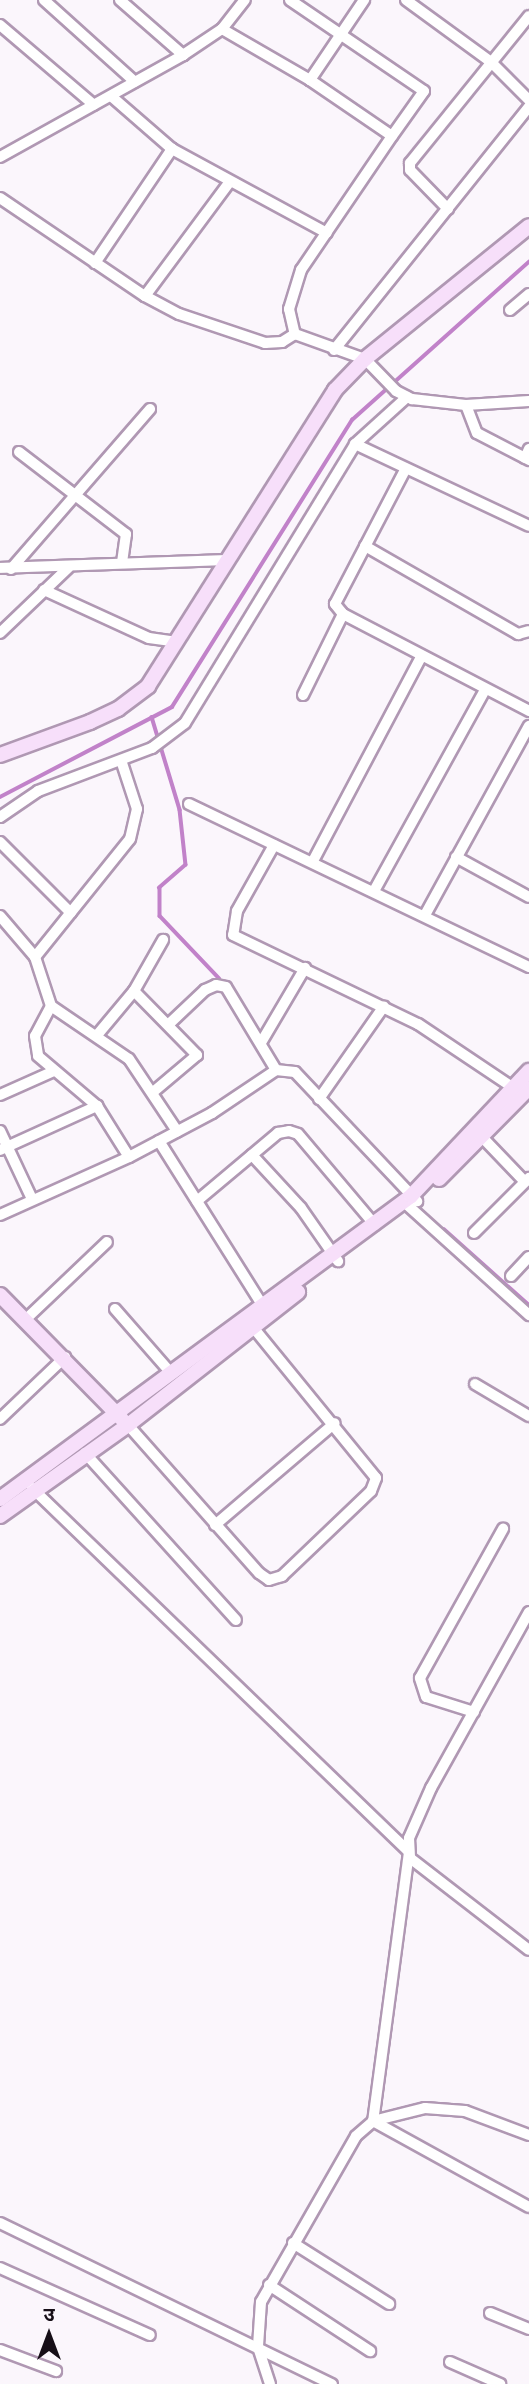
<!DOCTYPE html>
<meta charset="utf-8">
<style>
body{margin:0}
#map{position:relative;width:529px;height:2384px;overflow:hidden;background:#fbf6fc;font-family:Commissioner,"Noto Sans Devanagari",sans-serif}
div>[style]{position:absolute}
[style*='--x']{left:calc(var(--x)*1px);top:calc(var(--y)*1px);width:calc(var(--w)*1px);rotate:calc(var(--a)*1deg)}
.stream>*{height:3.5px;margin:-1.75px;padding:0 1.75px;transform-origin:1.75px;border-radius:1.75px;background:#c182c9}
.roads{filter:drop-shadow(2px 0 #b098b3) drop-shadow(-2px 0 #b098b3) drop-shadow(0 2px #b098b3) drop-shadow(0 -2px #b098b3)}
.street>*{height:10px;margin:-5px;padding:0 5px;transform-origin:5px;border-radius:5px;background:#fff}
.secondary>*{height:14px;margin:-7px;padding:0 7px;transform-origin:7px;border-radius:7px;background:#f7dffa}
span{translate:-50% -50%;white-space:nowrap;text-align:center;line-height:1.15;-webkit-text-stroke:5px #fbf6fc;paint-order:stroke}
.north{position:absolute;left:14px;top:2300px;width:70px;height:70px;-webkit-text-stroke:5px #fbf6fc;paint-order:stroke;rotate:0deg;font-size:19px;font-weight:700;line-height:28px;text-align:center;color:#160e17}
.north::after{content:'';display:block;margin:auto;width:24px;height:32px;background:#160e17;clip-path:polygon(50% 0,100% 100%,50% 72%,0 100%)}
</style>
<div id="map">
<div class="stream">
<div style="--x:152;--y:717;--w:97;--a:73.2"></div>
<div style="--x:180;--y:810;--w:55;--a:83.8"></div>
<div style="--x:186;--y:865;--w:35;--a:139"></div>
<div style="--x:160;--y:888;--w:28;--a:90"></div>
<div style="--x:160;--y:916;--w:86;--a:46.4"></div>
<div style="--x:0;--y:797;--w:194;--a:-27.6"></div>
<div style="--x:172;--y:707;--w:339;--a:-57.9"></div>
<div style="--x:352;--y:420;--w:237;--a:-41.8"></div>
<div style="--x:444;--y:1229;--w:114;--a:41.8"></div>
</div>
<div class="roads">
<div class="street">
<div style="--x:44;--y:0;--w:122;--a:42"></div>
<div style="--x:120;--y:0;--w:84;--a:41.1"></div>
<div style="--x:290;--y:0;--w:162;--a:34.2"></div>
<div style="--x:424;--y:91;--w:55;--a:125.4"></div>
<div style="--x:406;--y:0;--w:105;--a:36.1"></div>
<div style="--x:491;--y:62;--w:54;--a:45"></div>
<div style="--x:0;--y:25;--w:123;--a:40.4"></div>
<div style="--x:222;--y:29;--w:102;--a:30.1"></div>
<div style="--x:310;--y:80;--w:99;--a:34.3"></div>
<div style="--x:392;--y:136;--w:162;--a:124.2"></div>
<div style="--x:301;--y:270;--w:41;--a:107.1"></div>
<div style="--x:289;--y:309;--w:26;--a:77"></div>
<div style="--x:295;--y:334;--w:74;--a:19.7"></div>
<div style="--x:365;--y:359;--w:45;--a:45.9"></div>
<div style="--x:396;--y:391;--w:18;--a:27"></div>
<div style="--x:412;--y:399;--w:54;--a:6.3"></div>
<div style="--x:466;--y:405;--w:63;--a:-3.6"></div>
<div style="--x:310;--y:80;--w:97;--a:-56"></div>
<div style="--x:111;--y:96;--w:81;--a:41"></div>
<div style="--x:172;--y:149;--w:176;--a:28.5"></div>
<div style="--x:0;--y:157;--w:210;--a:-29.1"></div>
<div style="--x:183;--y:55;--w:47;--a:-33.7"></div>
<div style="--x:222;--y:29;--w:37;--a:-52"></div>
<div style="--x:0;--y:198;--w:175;--a:34.1"></div>
<div style="--x:145;--y:296;--w:38;--a:28"></div>
<div style="--x:179;--y:314;--w:91;--a:18.6"></div>
<div style="--x:265;--y:343;--w:17;--a:-3"></div>
<div style="--x:282;--y:342;--w:15;--a:-32"></div>
<div style="--x:448;--y:209;--w:54;--a:-134.3"></div>
<div style="--x:410;--y:170;--w:7;--a:-90"></div>
<div style="--x:410;--y:163;--w:189;--a:-51"></div>
<div style="--x:95;--y:263;--w:138;--a:-56"></div>
<div style="--x:145;--y:296;--w:141;--a:-53.4"></div>
<div style="--x:510;--y:310;--w:25;--a:-40"></div>
<div style="--x:334;--y:350;--w:312;--a:-51.3"></div>
<div style="--x:466;--y:405;--w:30;--a:69"></div>
<div style="--x:477;--y:433;--w:59;--a:27.4"></div>
<div style="--x:355;--y:444;--w:192;--a:25.2"></div>
<div style="--x:19;--y:452;--w:135;--a:37.5"></div>
<div style="--x:126;--y:534;--w:29;--a:98"></div>
<div style="--x:525;--y:458;--w:10;--a:-66"></div>
<div style="--x:365;--y:546;--w:177;--a:29.9"></div>
<div style="--x:518;--y:634;--w:11;--a:-15"></div>
<div style="--x:0;--y:568;--w:229;--a:-2"></div>
<div style="--x:11;--y:569;--w:212;--a:-49"></div>
<div style="--x:44;--y:590;--w:115;--a:24.6"></div>
<div style="--x:149;--y:638;--w:28;--a:8"></div>
<div style="--x:343;--y:614;--w:13;--a:-129"></div>
<div style="--x:335;--y:604;--w:153;--a:-62.4"></div>
<div style="--x:0;--y:633;--w:95;--a:-43.7"></div>
<div style="--x:303;--y:695;--w:90;--a:-63.7"></div>
<div style="--x:343;--y:614;--w:210;--a:27.5"></div>
<div style="--x:189;--y:804;--w:377;--a:25.6"></div>
<div style="--x:0;--y:817;--w:46;--a:-34.4"></div>
<div style="--x:38;--y:791;--w:122;--a:-20.7"></div>
<div style="--x:152;--y:748;--w:41;--a:-37.1"></div>
<div style="--x:185;--y:723;--w:327;--a:-58.6"></div>
<div style="--x:355;--y:444;--w:70;--a:-42.1"></div>
<div style="--x:0;--y:842;--w:100;--a:45"></div>
<div style="--x:274;--y:845;--w:76;--a:119.3"></div>
<div style="--x:237;--y:911;--w:24;--a:99"></div>
<div style="--x:233;--y:935;--w:205;--a:25.7"></div>
<div style="--x:418;--y:1024;--w:113;--a:33.8"></div>
<div style="--x:456;--y:857;--w:83;--a:28.7"></div>
<div style="--x:313;--y:861;--w:231;--a:-62.1"></div>
<div style="--x:374;--y:891;--w:230;--a:-61.1"></div>
<div style="--x:425;--y:915;--w:216;--a:-61.2"></div>
<div style="--x:0;--y:916;--w:54;--a:49.5"></div>
<div style="--x:35;--y:957;--w:52;--a:71.9"></div>
<div style="--x:51;--y:1006;--w:94;--a:34.2"></div>
<div style="--x:129;--y:1059;--w:87;--a:56.3"></div>
<div style="--x:35;--y:957;--w:151;--a:-51.2"></div>
<div style="--x:130;--y:839;--w:31;--a:-77"></div>
<div style="--x:137;--y:809;--w:48;--a:-108.1"></div>
<div style="--x:134;--y:991;--w:90;--a:45.5"></div>
<div style="--x:197;--y:1055;--w:57;--a:139.9"></div>
<div style="--x:51;--y:1006;--w:34;--a:118"></div>
<div style="--x:35;--y:1036;--w:20;--a:81"></div>
<div style="--x:38;--y:1056;--w:77;--a:40.3"></div>
<div style="--x:97;--y:1106;--w:60;--a:57.9"></div>
<div style="--x:169;--y:1024;--w:50;--a:-43.4"></div>
<div style="--x:205;--y:990;--w:12;--a:-24"></div>
<div style="--x:216;--y:985;--w:10;--a:11"></div>
<div style="--x:226;--y:987;--w:97;--a:58.9"></div>
<div style="--x:98;--y:1034;--w:56;--a:-50.1"></div>
<div style="--x:134;--y:991;--w:59;--a:-60.4"></div>
<div style="--x:262;--y:1041;--w:85;--a:-59.5"></div>
<div style="--x:0;--y:1095;--w:59;--a:-24"></div>
<div style="--x:319;--y:1099;--w:113;--a:-55"></div>
<div style="--x:0;--y:1131;--w:75;--a:64.8"></div>
<div style="--x:482;--y:1137;--w:62;--a:46.3"></div>
<div style="--x:159;--y:1141;--w:199;--a:57.8"></div>
<div style="--x:0;--y:1150;--w:107;--a:-24.4"></div>
<div style="--x:252;--y:1155;--w:72;--a:47.2"></div>
<div style="--x:301;--y:1208;--w:65;--a:55.1"></div>
<div style="--x:197;--y:1201;--w:106;--a:-40"></div>
<div style="--x:278;--y:1133;--w:11;--a:-10"></div>
<div style="--x:289;--y:1131;--w:9;--a:18"></div>
<div style="--x:298;--y:1134;--w:119;--a:49.8"></div>
<div style="--x:404;--y:1202;--w:169;--a:42.1"></div>
<div style="--x:0;--y:1215;--w:141;--a:-24.2"></div>
<div style="--x:129;--y:1157;--w:94;--a:-27.9"></div>
<div style="--x:212;--y:1113;--w:77;--a:-33.9"></div>
<div style="--x:276;--y:1070;--w:19;--a:6"></div>
<div style="--x:295;--y:1072;--w:178;--a:46.6"></div>
<div style="--x:474;--y:1233;--w:78;--a:-45"></div>
<div style="--x:511;--y:1276;--w:26;--a:-47"></div>
<div style="--x:115;--y:1309;--w:86;--a:48.8"></div>
<div style="--x:25;--y:1320;--w:113;--a:-43.6"></div>
<div style="--x:475;--y:1384;--w:63;--a:30.7"></div>
<div style="--x:0;--y:1419;--w:90;--a:-43.6"></div>
<div style="--x:128;--y:1425;--w:198;--a:48.5"></div>
<div style="--x:259;--y:1573;--w:12;--a:35"></div>
<div style="--x:269;--y:1580;--w:14;--a:-17"></div>
<div style="--x:282;--y:1576;--w:123;--a:-43.7"></div>
<div style="--x:371;--y:1491;--w:14;--a:-69"></div>
<div style="--x:376;--y:1478;--w:195;--a:-129.2"></div>
<div style="--x:85;--y:1453;--w:225;--a:47.9"></div>
<div style="--x:32;--y:1488;--w:524;--a:43.99"></div>
<div style="--x:409;--y:1852;--w:271;--a:97.6"></div>
<div style="--x:373;--y:2121;--w:178;--a:28.9"></div>
<div style="--x:215;--y:1525;--w:157;--a:-40.4"></div>
<div style="--x:529;--y:1612;--w:201;--a:119.1"></div>
<div style="--x:431;--y:1788;--w:55;--a:113.7"></div>
<div style="--x:409;--y:1838;--w:20;--a:87"></div>
<div style="--x:410;--y:1858;--w:150;--a:37.7"></div>
<div style="--x:474;--y:1712;--w:50;--a:-162.6"></div>
<div style="--x:426;--y:1697;--w:20;--a:-108"></div>
<div style="--x:420;--y:1678;--w:171;--a:-60.9"></div>
<div style="--x:0;--y:2223;--w:369;--a:25.9"></div>
<div style="--x:293;--y:2243;--w:114;--a:32.4"></div>
<div style="--x:0;--y:2268;--w:164;--a:24.1"></div>
<div style="--x:269;--y:2285;--w:121;--a:33.2"></div>
<div style="--x:490;--y:2313;--w:42;--a:22.3"></div>
<div style="--x:0;--y:2350;--w:60;--a:20.6"></div>
<div style="--x:450;--y:2362;--w:55;--a:23.7"></div>
<div style="--x:270;--y:2384;--w:40;--a:-108"></div>
<div style="--x:258;--y:2346;--w:44;--a:-86.1"></div>
<div style="--x:261;--y:2302;--w:191;--a:-60.2"></div>
<div style="--x:356;--y:2136;--w:23;--a:-41"></div>
<div style="--x:373;--y:2121;--w:54;--a:-14"></div>
<div style="--x:425;--y:2108;--w:40;--a:4.3"></div>
<div style="--x:465;--y:2111;--w:68;--a:20.6"></div>
</div>
<div class="secondary">
<div style="--x:0;--y:755;--w:96;--a:-20.1"></div>
<div style="--x:90;--y:722;--w:31;--a:-25"></div>
<div style="--x:118;--y:709;--w:38;--a:-37"></div>
<div style="--x:148;--y:686;--w:350;--a:-57.7"></div>
<div style="--x:335;--y:390;--w:43;--a:-45.9"></div>
<div style="--x:365;--y:359;--w:211;--a:-39"></div>
<div style="--x:439;--y:1179;--w:128;--a:-45.3"></div>
<div style="--x:0;--y:1295;--w:174;--a:45.5"></div>
<div style="--x:0;--y:1499;--w:511;--a:-36.4"></div>
<div style="--x:411;--y:1196;--w:172;--a:-46.7"></div>
<div style="--x:0;--y:1516;--w:157;--a:-35.4"></div>
<div style="--x:128;--y:1425;--w:216;--a:-38"></div>
</div>
</div>
<div class="north">उ</div>
</div>
